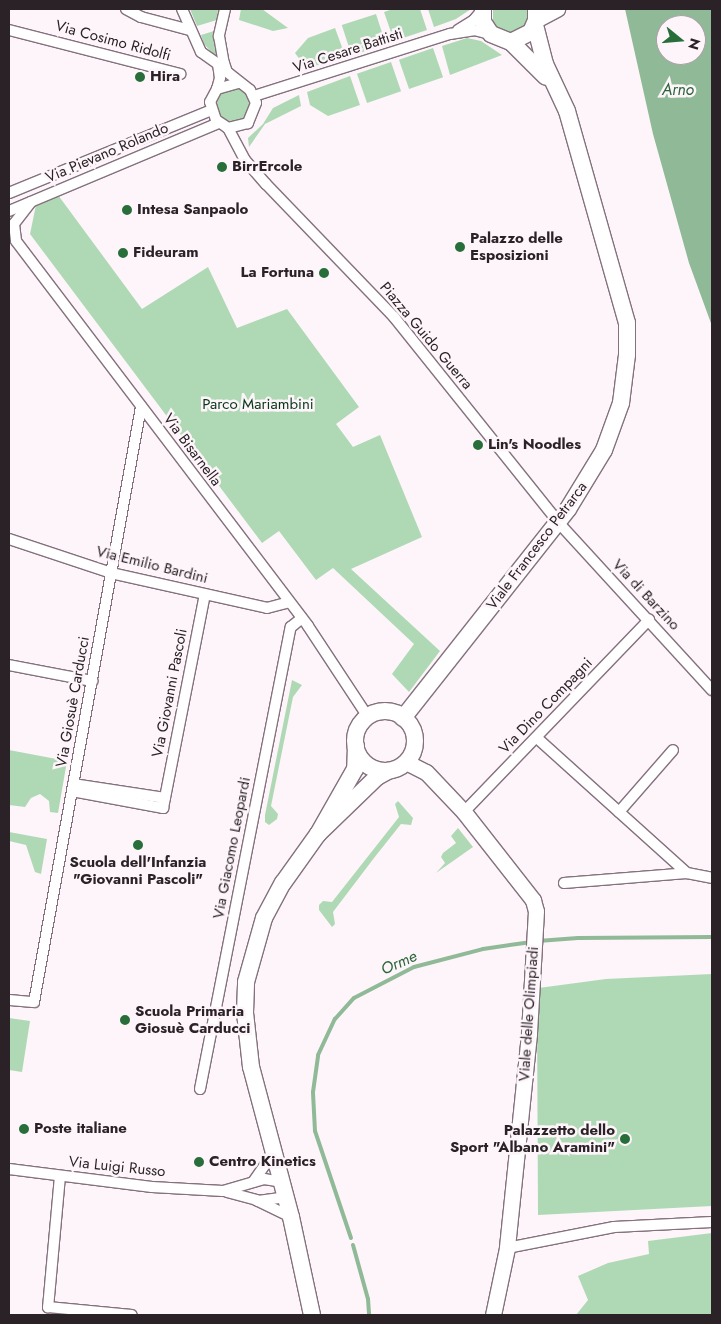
<!DOCTYPE html>
<meta charset="utf-8">
<style>
body{margin:0}
#map{position:relative;width:721px;height:1324px;overflow:hidden;background:#fdf5fa;font-family:Jost,sans-serif}
div>[style]{position:absolute}
[style*='--x']{left:calc(var(--x)*1px);top:calc(var(--y)*1px);width:calc(var(--w)*1px);rotate:calc(var(--a)*1deg)}
.green>*{inset:0;background:#afd9b5;transform-origin:0 0}
.round{border-radius:50%}
.water>*{inset:0;background:#90ba97}
.stream>*{height:4px;margin:-2px;padding:0 2px;transform-origin:2px;border-radius:2px;background:#90ba97}
.roads{filter:drop-shadow(1px 0 #84717d) drop-shadow(-1px 0 #84717d) drop-shadow(0 1px #84717d) drop-shadow(0 -1px #84717d)}
.street>*{height:10px;margin:-5px;padding:0 5px;transform-origin:5px;border-radius:5px;background:#fff}
.secondary>*{height:15px;margin:-7.5px;padding:0 7.5px;transform-origin:7.5px;border-radius:7.5px;background:#fff}
.primary>*{height:16px;margin:-8px;padding:0 8px;transform-origin:8px;border-radius:8px;background:#fff}
.primary>.ring{margin:-8px;padding:0;box-sizing:content-box;background:none;border:16px solid #fff;border-radius:50%}
.dots>*{width:14px;height:14px;translate:-50% -50%;box-sizing:border-box;border:2px solid #fdf5fa;border-radius:50%}
span{translate:-50% -50%;white-space:nowrap;text-align:center;line-height:1.15;-webkit-text-stroke:5px #fdf5fa;paint-order:stroke}
.street-label{font-size:15px;color:#2a2227}
.poi-label{font-size:15px;color:#2a2227;font-weight:700}
.left{translate:0 -50%;text-align:left}
.right{translate:-100% -50%;text-align:right}
.park-label{font-size:15px;color:#073817}
.water-label{font-size:16px;color:#2a6639;font-style:italic}
.frame{position:absolute;inset:0;border:10px solid #2a2227;pointer-events:none}
.north{position:absolute;left:656px;top:15px;width:50px;height:50px;box-sizing:border-box;background:#fdf5fa;border:1px solid #a9a1a6;border-radius:50%;rotate:107deg;font-size:14px;font-weight:700;line-height:20px;text-align:center;color:#2a2227}
.north::after{content:'';display:block;margin:auto;width:18px;height:22px;background:#286e3a;clip-path:polygon(50% 0,100% 100%,50% 72%,0 100%)}
</style>
<div id="map">
<div class="green">
<div style="clip-path:polygon(190px 9px,218px 9px,217px 20px,197px 26px)"></div>
<div style="clip-path:polygon(241px 9px,262px 9px,288px 28px,273px 31px,239px 20px)"></div>
<div style="clip-path:polygon(393px 9px,420px 9px,427px 30px,394px 41px,384px 12px)"></div>
<div style="clip-path:polygon(428px 9px,471px 9px,456px 19px,434px 27px)"></div>
<div style="clip-path:polygon(493px 9px,529px 9px,531px 18px,521px 33px,503px 34px,493px 25px)"></div>
<div style="left:376px;top:14px;width:32px;height:36px;rotate:72deg"></div>
<div style="clip-path:polygon(335px 28px,346px 58px,306px 68px,295px 53px,308px 38px)"></div>
<div style="clip-path:polygon(214px 31px,214px 46px,219px 60px,204px 44px,201px 35px)"></div>
<div style="clip-path:polygon(467px 38px,481px 41px,502px 55px,450px 75px,442px 46px)"></div>
<div style="left:433px;top:48px;width:31px;height:36px;rotate:71deg"></div>
<div style="left:391px;top:62px;width:31px;height:36px;rotate:71deg"></div>
<div style="clip-path:polygon(350px 76px,360px 105px,328px 116px,310px 105px,307px 92px)"></div>
<div class="round" style="left:216px;top:88px;width:34px;height:34px"></div>
<div style="clip-path:polygon(299px 95px,301px 106px,265px 124px,249px 147px,248px 138px,263px 124px,273px 108px)"></div>
<div style="clip-path:polygon(58px 195px,142px 309px,208px 267px,237px 328px,287px 309px,359px 407px,336px 424px,353px 447px,380px 435px,422px 537px,351px 569px,440px 651px,409px 692px,392px 674px,414px 644px,333px 568px,316px 580px,279px 531px,262px 543px,30px 234px,36px 205px)"></div>
<div style="clip-path:polygon(292px 680px,302px 685px,293px 697px,271px 806px,278px 814px,277px 819px,269px 825px,265px 822px,265px 815px)"></div>
<div style="clip-path:polygon(9px 750px,67px 761px,58px 813px,50px 812px,49px 801px,40px 794px,31px 798px,25px 807px,9px 805px)"></div>
<div style="clip-path:polygon(398px 801px,413px 818px,411px 825px,401px 824px,374px 858px,333px 912px,335px 924px,332px 927px,319px 910px,319px 905px,323px 901px,332px 902px,399px 817px,395px 804px)"></div>
<div style="clip-path:polygon(458px 828px,473px 847px,436px 873px,445px 863px,441px 857px,443px 853px,456px 843px,451px 836px)"></div>
<div style="clip-path:polygon(9px 832px,47px 839px,41px 874px,35px 872px,26px 845px,9px 841px)"></div>
<div style="clip-path:polygon(712px 974px,712px 1206px,538px 1215px,537px 1014px,531px 989px,606px 979px)"></div>
<div style="clip-path:polygon(9px 1018px,30px 1021px,22px 1072px,9px 1070px)"></div>
<div style="clip-path:polygon(712px 1233px,712px 1315px,576px 1315px,588px 1300px,578px 1276px,608px 1263px,649px 1254px,648px 1241px)"></div>
</div>
<div class="water">
<div style="clip-path:polygon(evenodd,625px 9px,712px 9px,712px 326px,689px 263px,653px 134px,625px 9px,666px 25px,696px 25px,696px 55px,666px 55px,666px 25px)"></div>
</div>
<div class="stream">
<div style="--x:538;--y:941;--w:40;--a:-4.3"></div>
<div style="--x:578;--y:938;--w:134;--a:-0.4"></div>
<div style="--x:351;--y:1238;--w:113;--a:-108.6"></div>
<div style="--x:315;--y:1131;--w:39;--a:-93"></div>
<div style="--x:313;--y:1092;--w:37;--a:-82"></div>
<div style="--x:318;--y:1055;--w:40;--a:-65"></div>
<div style="--x:335;--y:1019;--w:28;--a:-48"></div>
<div style="--x:354;--y:998;--w:68;--a:-27.3"></div>
<div style="--x:414;--y:967;--w:71;--a:-14.6"></div>
<div style="--x:483;--y:949;--w:49;--a:-8.3"></div>
<div style="--x:353;--y:1245;--w:56;--a:74.5"></div>
<div style="--x:368;--y:1299;--w:16;--a:86"></div>
</div>
<div class="roads">
<div class="street">
<div style="--x:126;--y:9;--w:17;--a:28"></div>
<div style="--x:141;--y:17;--w:51;--a:14.9"></div>
<div style="--x:182;--y:9;--w:47;--a:66.2"></div>
<div style="--x:201;--y:52;--w:21;--a:35"></div>
<div style="--x:218;--y:64;--w:14;--a:82"></div>
<div style="--x:220;--y:78;--w:11;--a:105"></div>
<div style="--x:225;--y:9;--w:28;--a:103"></div>
<div style="--x:219;--y:36;--w:27;--a:80"></div>
<div style="--x:224;--y:63;--w:9;--a:72"></div>
<div style="--x:227;--y:72;--w:29;--a:38"></div>
<div style="--x:250;--y:90;--w:14;--a:65"></div>
<div style="--x:256;--y:103;--w:22;--a:112"></div>
<div style="--x:248;--y:123;--w:21;--a:166"></div>
<div style="--x:228;--y:128;--w:14;--a:-146"></div>
<div style="--x:216;--y:120;--w:19;--a:-108"></div>
<div style="--x:210;--y:102;--w:15;--a:-62"></div>
<div style="--x:217;--y:89;--w:22;--a:-16"></div>
<div style="--x:9;--y:30;--w:177;--a:14.4"></div>
<div style="--x:458;--y:30;--w:19;--a:-32"></div>
<div style="--x:474;--y:20;--w:14;--a:-51"></div>
<div style="--x:254;--y:96;--w:206;--a:-17.6"></div>
<div style="--x:450;--y:34;--w:24;--a:-9"></div>
<div style="--x:474;--y:30;--w:16;--a:14"></div>
<div style="--x:228;--y:128;--w:36;--a:62"></div>
<div style="--x:245;--y:160;--w:32;--a:49"></div>
<div style="--x:266;--y:184;--w:185;--a:46.1"></div>
<div style="--x:394;--y:317;--w:263;--a:51.3"></div>
<div style="--x:558;--y:522;--w:228;--a:47.5"></div>
<div style="--x:9;--y:193;--w:218;--a:-22.3"></div>
<div style="--x:31;--y:202;--w:28;--a:128"></div>
<div style="--x:14;--y:224;--w:17;--a:83"></div>
<div style="--x:16;--y:241;--w:483;--a:52.8"></div>
<div style="--x:308;--y:626;--w:109;--a:56.6"></div>
<div style="--x:9;--y:211;--w:227;--a:-22.8"></div>
<div style="--x:9;--y:539;--w:108;--a:18.4"></div>
<div style="--x:111;--y:573;--w:160;--a:12.6"></div>
<div style="--x:267;--y:608;--w:23;--a:-15"></div>
<div style="--x:9;--y:665;--w:85;--a:10.9"></div>
<div style="--x:537;--y:738;--w:202;--a:42"></div>
<div style="--x:73;--y:784;--w:93;--a:8.7"></div>
<div style="--x:72;--y:791;--w:93;--a:10.6"></div>
<div style="--x:163;--y:808;--w:218;--a:-78.9"></div>
<div style="--x:464;--y:812;--w:267;--a:-46.1"></div>
<div style="--x:619;--y:812;--w:82;--a:-48.9"></div>
<div style="--x:564;--y:883;--w:123;--a:-4.6"></div>
<div style="--x:687;--y:873;--w:25;--a:11"></div>
<div style="--x:9;--y:1000;--w:25;--a:5"></div>
<div style="--x:34;--y:1002;--w:605;--a:-79.81"></div>
<div style="--x:200;--y:1089;--w:471;--a:-78.9"></div>
<div style="--x:291;--y:627;--w:14;--a:-39"></div>
<div style="--x:9;--y:1169;--w:144;--a:7.2"></div>
<div style="--x:152;--y:1187;--w:71;--a:3.2"></div>
<div style="--x:223;--y:1191;--w:43;--a:-16.3"></div>
<div style="--x:264;--y:1179;--w:18;--a:9"></div>
<div style="--x:60;--y:1176;--w:132;--a:95.2"></div>
<div style="--x:48;--y:1307;--w:84;--a:5.4"></div>
<div style="--x:253;--y:1182;--w:37;--a:-55"></div>
<div style="--x:227;--y:1192;--w:30;--a:15"></div>
<div style="--x:256;--y:1200;--w:39;--a:26"></div>
<div style="--x:258;--y:1201;--w:28;--a:-8"></div>
<div style="--x:507;--y:1248;--w:109;--a:-11.1"></div>
<div style="--x:614;--y:1227;--w:98;--a:-2.9"></div>
</div>
<div class="secondary">
<div style="--x:536;--y:20;--w:24;--a:-28"></div>
<div style="--x:406;--y:762;--w:22;--a:27"></div>
<div style="--x:426;--y:772;--w:55;--a:46.5"></div>
<div style="--x:464;--y:812;--w:112;--a:51.9"></div>
<div style="--x:533;--y:900;--w:11;--a:75"></div>
<div style="--x:536;--y:911;--w:123;--a:93.3"></div>
<div style="--x:529;--y:1034;--w:215;--a:95.9"></div>
<div style="--x:507;--y:1248;--w:68;--a:101.8"></div>
</div>
<div class="primary">
<div style="--x:483;--y:9;--w:13;--a:90"></div>
<div style="--x:483;--y:22;--w:14;--a:56"></div>
<div style="--x:491;--y:34;--w:22;--a:22"></div>
<div style="--x:511;--y:42;--w:22;--a:-27"></div>
<div style="--x:531;--y:32;--w:13;--a:-67"></div>
<div style="--x:536;--y:20;--w:11;--a:-90"></div>
<div style="--x:511;--y:42;--w:49;--a:45"></div>
<div class="ring" style="left:355px;top:711px;width:44px;height:44px"></div>
<div style="--x:403;--y:718;--w:266;--a:-51.7"></div>
<div style="--x:568;--y:509;--w:69;--a:-58.6"></div>
<div style="--x:604;--y:450;--w:50;--a:-70.1"></div>
<div style="--x:621;--y:403;--w:48;--a:-82.9"></div>
<div style="--x:627;--y:355;--w:32;--a:-90"></div>
<div style="--x:627;--y:323;--w:220;--a:-105.8"></div>
<div style="--x:567;--y:111;--w:52;--a:-115.1"></div>
<div style="--x:545;--y:64;--w:40;--a:-104.4"></div>
<div style="--x:356;--y:746;--w:23;--a:92"></div>
<div style="--x:355;--y:769;--w:75;--a:119.6"></div>
<div style="--x:318;--y:834;--w:82;--a:-44"></div>
<div style="--x:377;--y:777;--w:13;--a:-29"></div>
<div style="--x:312;--y:1315;--w:100;--a:-102.1"></div>
<div style="--x:291;--y:1217;--w:155;--a:-104.9"></div>
<div style="--x:251;--y:1067;--w:54;--a:-96.3"></div>
<div style="--x:245;--y:1013;--w:31;--a:-88"></div>
<div style="--x:246;--y:982;--w:66;--a:-74.3"></div>
<div style="--x:264;--y:918;--w:40;--a:-62"></div>
<div style="--x:283;--y:883;--w:60;--a:-54.5"></div>
</div>
</div>
<div class="dots">
<div style="left:140px;top:77px;background:#286e3a"></div>
<div style="left:222px;top:167px;background:#286e3a"></div>
<div style="left:127px;top:210px;background:#286e3a"></div>
<div style="left:460px;top:247px;background:#286e3a"></div>
<div style="left:123px;top:253px;background:#286e3a"></div>
<div style="left:324px;top:273px;background:#286e3a"></div>
<div style="left:478px;top:445px;background:#286e3a"></div>
<div style="left:138px;top:845px;background:#286e3a"></div>
<div style="left:125px;top:1020px;background:#286e3a"></div>
<div style="left:24px;top:1129px;background:#286e3a"></div>
<div style="left:625px;top:1139px;background:#286e3a"></div>
<div style="left:199px;top:1162px;background:#286e3a"></div>
</div>
<div class="street-label">
<span style="left:113px;top:41px;rotate:15deg">Via Cosimo Ridolfi</span>
<span style="left:348px;top:51px;rotate:-18deg">Via Cesare Battisti</span>
<span style="left:107px;top:153px;rotate:-23deg">Via Pievano Rolando</span>
<span style="left:426px;top:336px;rotate:50deg">Piazza Guido Guerra</span>
<span style="left:192px;top:450px;rotate:53deg">Via Bisarnella</span>
<span style="left:537px;top:546px;rotate:-53deg">Viale Francesco Petrarca</span>
<span style="left:152px;top:565px;rotate:14deg">Via Emilio Bardini</span>
<span style="left:646px;top:595px;rotate:47deg">Via di Barzino</span>
<span style="left:170px;top:693px;rotate:-79deg">Via Giovanni Pascoli</span>
<span style="left:73px;top:702px;rotate:-80deg">Via Giosuè Carducci</span>
<span style="left:546px;top:706px;rotate:-46deg">Via Dino Compagni</span>
<span style="left:232px;top:848px;rotate:-79deg">Via Giacomo Leopardi</span>
<span style="left:529px;top:1014px;rotate:-86deg">Viale delle Olimpiadi</span>
<span style="left:117px;top:1167px;rotate:6deg">Via Luigi Russo</span>
</div>
<div class="poi-label">
<span class="left" style="left:150px;top:77px">Hira</span>
<span class="left" style="left:232px;top:167px">BirrErcole</span>
<span class="left" style="left:137px;top:210px">Intesa Sanpaolo</span>
<span class="left" style="left:470px;top:247px">Palazzo delle<br>Esposizioni</span>
<span class="left" style="left:133px;top:253px">Fideuram</span>
<span class="right" style="left:314px;top:273px">La Fortuna</span>
<span class="left" style="left:488px;top:445px">Lin's Noodles</span>
<span style="left:138px;top:871px">Scuola dell'Infanzia<br>"Giovanni Pascoli"</span>
<span class="left" style="left:135px;top:1020px">Scuola Primaria<br>Giosuè Carducci</span>
<span class="left" style="left:34px;top:1129px">Poste italiane</span>
<span class="right" style="left:615px;top:1139px">Palazzetto dello<br>Sport "Albano Aramini"</span>
<span class="left" style="left:209px;top:1162px">Centro Kinetics</span>
</div>
<div class="park-label">
<span style="left:258px;top:405px">Parco Mariambini</span>
</div>
<div class="water-label">
<span style="left:678px;top:90px">Arno</span>
<span style="left:399px;top:963px;rotate:-24deg">Orme</span>
</div>
<div class="frame"></div>
<div class="north">N</div>
</div>
